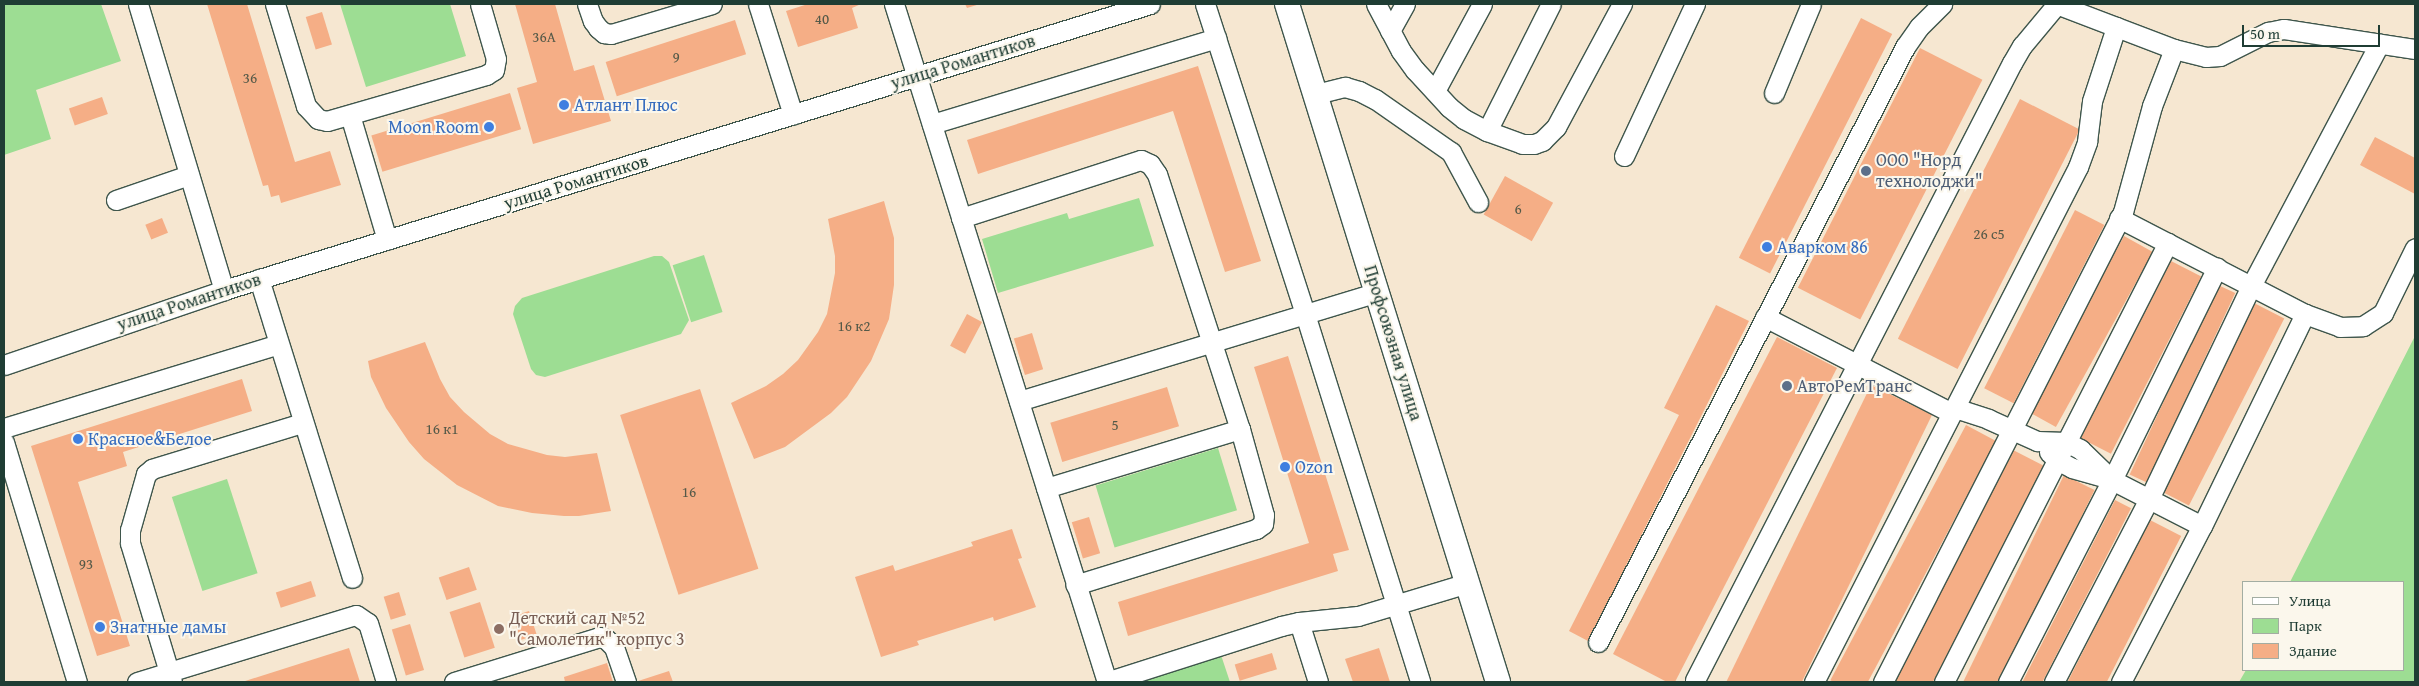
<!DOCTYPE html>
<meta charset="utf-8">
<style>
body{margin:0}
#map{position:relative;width:2419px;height:686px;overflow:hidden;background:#f6e7d1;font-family:"Gentium Book Plus",serif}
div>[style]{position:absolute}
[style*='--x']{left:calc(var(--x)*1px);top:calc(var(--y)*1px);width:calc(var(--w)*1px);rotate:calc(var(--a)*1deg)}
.green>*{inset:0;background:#9ddd93;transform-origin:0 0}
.building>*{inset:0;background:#f5ae86;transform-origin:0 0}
.roads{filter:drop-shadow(1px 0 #3f564c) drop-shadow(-1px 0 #3f564c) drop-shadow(0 1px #3f564c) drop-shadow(0 -1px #3f564c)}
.minor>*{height:19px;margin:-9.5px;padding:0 9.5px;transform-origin:9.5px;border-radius:9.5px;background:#fff}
.major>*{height:24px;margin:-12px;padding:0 12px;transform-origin:12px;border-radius:12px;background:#fff}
.dots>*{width:14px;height:14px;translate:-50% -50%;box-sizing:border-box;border:2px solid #fbf7ec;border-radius:50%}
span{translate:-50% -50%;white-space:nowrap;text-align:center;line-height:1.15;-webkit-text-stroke:4px #fbf7ec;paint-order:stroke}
.number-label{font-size:15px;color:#545948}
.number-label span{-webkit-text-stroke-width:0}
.street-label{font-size:18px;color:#1f3d34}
.shop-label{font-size:18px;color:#366cbe}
.left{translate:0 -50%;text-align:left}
.right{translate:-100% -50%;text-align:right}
.service-label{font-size:18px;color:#4e5e75}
.education-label{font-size:18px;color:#785e54}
.frame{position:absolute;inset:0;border:5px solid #1f3d34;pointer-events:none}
.legend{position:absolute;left:2242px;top:581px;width:162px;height:90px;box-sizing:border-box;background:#fbf7ec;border:1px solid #a3ada2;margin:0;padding:6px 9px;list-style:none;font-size:15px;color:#1f3d34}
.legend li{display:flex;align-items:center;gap:10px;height:25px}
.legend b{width:25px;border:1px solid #a3ada2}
.scale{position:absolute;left:2242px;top:25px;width:138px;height:22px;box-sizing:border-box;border:2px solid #1f3d34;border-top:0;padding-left:6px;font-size:15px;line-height:18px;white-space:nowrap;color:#1f3d34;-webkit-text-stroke:4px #fbf7ec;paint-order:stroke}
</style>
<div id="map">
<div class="green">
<div style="clip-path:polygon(4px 4px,101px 4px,121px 61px,36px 90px,51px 139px,4px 155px)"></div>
<div style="clip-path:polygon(340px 4px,450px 4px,466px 56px,366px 87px)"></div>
<div style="clip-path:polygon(1139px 198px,1154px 246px,998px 293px,982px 239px,1067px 213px,1069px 219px)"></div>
<div style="left:704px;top:255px;width:60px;height:33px;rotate:72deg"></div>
<div style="clip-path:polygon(654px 256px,662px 256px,669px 262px,689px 320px,681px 334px,545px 377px,536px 375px,531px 369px,513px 314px,515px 306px,522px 298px)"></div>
<div style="clip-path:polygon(2415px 336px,2415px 682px,2239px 682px,2246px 670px,2403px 670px,2403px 582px,2290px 582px)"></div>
<div style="left:1218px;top:448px;width:65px;height:128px;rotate:73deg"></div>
<div style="left:227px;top:479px;width:99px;height:58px;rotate:72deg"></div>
<div style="clip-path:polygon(1221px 655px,1230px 682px,1141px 682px,1140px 680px)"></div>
</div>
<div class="building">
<div style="clip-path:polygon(207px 4px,247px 4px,295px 162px,330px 151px,341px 185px,281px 203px,279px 195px,271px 197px,268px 185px,263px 186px)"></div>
<div style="clip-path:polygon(515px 4px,555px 4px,574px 71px,594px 65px,611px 121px,533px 144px,517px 88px,537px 82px)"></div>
<div style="clip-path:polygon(808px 4px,861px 4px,852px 8px,858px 28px,798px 47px,786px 11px)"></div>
<div style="clip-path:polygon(965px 4px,980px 4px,967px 8px)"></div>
<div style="left:322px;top:12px;width:34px;height:17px;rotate:73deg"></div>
<div style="left:1861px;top:18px;width:35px;height:269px;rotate:27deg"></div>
<div style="left:735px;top:20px;width:36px;height:136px;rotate:72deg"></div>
<div style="left:1920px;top:48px;width:70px;height:269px;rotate:27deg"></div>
<div style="clip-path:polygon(1198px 66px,1261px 261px,1225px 272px,1173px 111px,978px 174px,967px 140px)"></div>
<div style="left:510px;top:93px;width:38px;height:145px;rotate:73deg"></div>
<div style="left:102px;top:97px;width:18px;height:35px;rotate:71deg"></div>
<div style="left:2020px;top:99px;width:67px;height:269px;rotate:27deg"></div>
<div style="clip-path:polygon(2375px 137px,2415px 158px,2415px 194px,2360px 165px)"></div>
<div style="left:1505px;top:176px;width:55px;height:44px;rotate:29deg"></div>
<div style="clip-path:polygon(884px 201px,894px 238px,894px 285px,889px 319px,871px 361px,847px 397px,831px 413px,785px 447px,754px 459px,731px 403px,766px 386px,783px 374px,798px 360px,818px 332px,827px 314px,835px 273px,835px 256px,828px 219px)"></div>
<div style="left:2075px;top:210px;width:33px;height:200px;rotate:27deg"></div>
<div style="left:162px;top:218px;width:16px;height:18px;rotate:68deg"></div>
<div style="left:2124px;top:236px;width:33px;height:200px;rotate:29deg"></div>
<div style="left:2171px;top:261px;width:34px;height:199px;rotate:27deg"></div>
<div style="left:2218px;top:285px;width:19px;height:209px;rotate:25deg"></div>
<div style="left:2254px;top:303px;width:34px;height:210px;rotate:27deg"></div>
<div style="clip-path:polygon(1716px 305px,1749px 321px,1588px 641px,1569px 631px,1679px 415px,1664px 408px)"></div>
<div style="left:967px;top:314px;width:17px;height:36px;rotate:28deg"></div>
<div style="left:1032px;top:333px;width:38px;height:19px;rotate:73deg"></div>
<div style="clip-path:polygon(1777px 337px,1837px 368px,1675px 682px,1667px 682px,1613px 654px)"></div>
<div style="clip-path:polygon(425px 342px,440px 379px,450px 397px,464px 412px,490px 434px,508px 444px,547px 455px,565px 457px,597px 453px,611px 511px,579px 516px,564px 516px,532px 513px,498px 506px,457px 485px,424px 459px,409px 442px,386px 408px,371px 377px,368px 361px)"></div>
<div style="clip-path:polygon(1288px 356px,1349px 550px,1333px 554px,1338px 571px,1128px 636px,1118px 602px,1309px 543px,1254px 367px)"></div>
<div style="clip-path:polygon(242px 379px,252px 411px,123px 452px,127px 466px,78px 482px,130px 646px,97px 656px,31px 446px)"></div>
<div style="left:1871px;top:385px;width:68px;height:332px;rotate:26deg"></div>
<div style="left:1167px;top:387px;width:41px;height:122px;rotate:73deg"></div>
<div style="left:700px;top:389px;width:189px;height:84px;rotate:72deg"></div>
<div style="left:1966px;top:425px;width:34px;height:289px;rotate:28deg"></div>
<div style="left:2013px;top:450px;width:34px;height:261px;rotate:27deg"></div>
<div style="left:2064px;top:475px;width:34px;height:233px;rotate:26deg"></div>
<div style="left:2115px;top:500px;width:18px;height:205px;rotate:27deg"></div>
<div style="left:1089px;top:517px;width:38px;height:18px;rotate:73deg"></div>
<div style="left:2150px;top:520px;width:35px;height:182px;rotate:27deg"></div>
<div style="clip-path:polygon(1012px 529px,1022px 558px,1018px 559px,1036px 607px,994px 621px,993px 617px,917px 641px,919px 645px,881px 657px,855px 577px,893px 565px,895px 571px,973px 546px,971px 542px)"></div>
<div style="left:469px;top:567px;width:24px;height:32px;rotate:71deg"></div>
<div style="left:311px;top:581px;width:16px;height:37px;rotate:72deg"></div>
<div style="left:399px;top:592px;width:24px;height:16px;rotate:73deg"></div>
<div style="left:480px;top:602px;width:48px;height:32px;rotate:72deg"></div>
<div style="left:529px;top:611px;width:25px;height:17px;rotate:72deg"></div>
<div style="left:410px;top:624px;width:48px;height:19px;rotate:73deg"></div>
<div style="clip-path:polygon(349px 648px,360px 682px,242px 682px)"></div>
<div style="clip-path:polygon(1379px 648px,1390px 682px,1353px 682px,1345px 659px)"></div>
<div style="left:1272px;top:653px;width:17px;height:39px;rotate:73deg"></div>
<div style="clip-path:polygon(607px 663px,613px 682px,565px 682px,564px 677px)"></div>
<div style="clip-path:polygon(669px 671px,673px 682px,635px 682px)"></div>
</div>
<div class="roads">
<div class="minor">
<div style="--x:138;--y:4;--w:299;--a:73.3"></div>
<div style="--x:275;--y:4;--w:107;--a:73.1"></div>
<div style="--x:306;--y:106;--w:18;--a:47"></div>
<div style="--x:318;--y:119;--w:9;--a:13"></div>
<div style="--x:327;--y:121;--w:166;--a:-16.1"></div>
<div style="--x:486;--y:75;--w:9;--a:-32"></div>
<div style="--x:494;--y:70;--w:11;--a:-80"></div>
<div style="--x:496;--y:59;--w:57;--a:-106.2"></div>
<div style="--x:587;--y:4;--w:18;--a:71"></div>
<div style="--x:593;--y:21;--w:9;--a:54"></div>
<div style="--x:598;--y:28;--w:8;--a:40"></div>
<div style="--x:604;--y:33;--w:7;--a:8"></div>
<div style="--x:611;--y:34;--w:105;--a:-16.5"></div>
<div style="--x:758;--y:4;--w:116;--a:72.5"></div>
<div style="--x:894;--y:4;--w:711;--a:72.56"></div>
<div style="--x:1205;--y:4;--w:326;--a:72.1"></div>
<div style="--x:1305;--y:314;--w:386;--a:72.6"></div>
<div style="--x:1376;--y:4;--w:53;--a:62"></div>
<div style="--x:1401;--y:51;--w:24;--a:54"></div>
<div style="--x:1415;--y:70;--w:50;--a:47.4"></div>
<div style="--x:1449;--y:107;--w:19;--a:39"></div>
<div style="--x:1464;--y:119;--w:26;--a:28"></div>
<div style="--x:1487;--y:131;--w:37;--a:20"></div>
<div style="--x:1522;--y:144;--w:12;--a:0"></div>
<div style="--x:1534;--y:144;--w:9;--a:-21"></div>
<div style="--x:1542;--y:141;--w:20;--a:-45"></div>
<div style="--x:1556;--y:127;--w:140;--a:-61.8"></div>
<div style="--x:2056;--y:4;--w:126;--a:20.9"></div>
<div style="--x:2174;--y:49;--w:33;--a:14"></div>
<div style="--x:2206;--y:57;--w:14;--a:-4"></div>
<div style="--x:2220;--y:56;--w:54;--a:-26.6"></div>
<div style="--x:2268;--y:32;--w:16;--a:-11"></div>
<div style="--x:2284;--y:29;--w:133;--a:8.7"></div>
<div style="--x:1390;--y:31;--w:31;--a:-61"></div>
<div style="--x:1435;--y:91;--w:99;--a:-61.6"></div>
<div style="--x:1774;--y:93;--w:96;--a:-67.4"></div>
<div style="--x:1316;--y:94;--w:30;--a:-14"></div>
<div style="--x:1345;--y:87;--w:15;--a:16"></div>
<div style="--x:1359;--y:91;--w:18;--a:27"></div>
<div style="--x:1375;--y:99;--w:93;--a:34.9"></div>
<div style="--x:1451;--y:152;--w:57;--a:61.6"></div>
<div style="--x:350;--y:115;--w:130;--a:73.5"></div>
<div style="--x:932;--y:124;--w:297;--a:-16.8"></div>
<div style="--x:1487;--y:131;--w:142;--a:-63.3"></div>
<div style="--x:1624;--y:156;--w:168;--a:-65"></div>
<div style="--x:116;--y:200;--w:77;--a:-18.9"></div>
<div style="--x:961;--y:218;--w:189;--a:-17.9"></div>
<div style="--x:1141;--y:160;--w:10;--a:24"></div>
<div style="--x:1150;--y:164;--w:12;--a:55"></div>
<div style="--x:1157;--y:174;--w:268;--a:72"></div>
<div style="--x:1240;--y:429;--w:89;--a:74.4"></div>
<div style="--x:1264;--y:515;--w:9;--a:96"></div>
<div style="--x:1263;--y:524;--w:9;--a:144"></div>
<div style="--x:1256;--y:529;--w:189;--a:162.8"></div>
<div style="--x:2119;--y:218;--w:209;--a:27.3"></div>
<div style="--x:2305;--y:314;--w:37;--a:20"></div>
<div style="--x:2340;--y:327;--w:23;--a:-2"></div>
<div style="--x:2363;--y:326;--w:24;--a:-33"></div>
<div style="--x:2383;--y:313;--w:72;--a:-63.8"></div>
<div style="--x:259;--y:279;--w:313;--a:72.7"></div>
<div style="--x:1765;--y:317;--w:210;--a:27.2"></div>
<div style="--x:4;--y:365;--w:232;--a:-18.8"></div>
<div style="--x:224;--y:290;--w:969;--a:-17.16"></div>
<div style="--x:1019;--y:401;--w:375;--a:-16.9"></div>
<div style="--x:1955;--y:408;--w:35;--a:18"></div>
<div style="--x:1988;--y:419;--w:54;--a:24.2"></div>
<div style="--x:2037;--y:441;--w:29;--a:2"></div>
<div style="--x:2066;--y:442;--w:16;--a:27"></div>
<div style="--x:2080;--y:449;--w:45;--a:44.1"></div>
<div style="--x:2112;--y:480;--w:101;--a:27.1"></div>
<div style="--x:302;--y:423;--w:157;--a:163"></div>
<div style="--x:152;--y:469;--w:8;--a:140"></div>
<div style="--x:146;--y:474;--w:58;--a:105.9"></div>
<div style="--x:130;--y:530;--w:13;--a:90"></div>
<div style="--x:130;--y:543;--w:135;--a:73.2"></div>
<div style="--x:169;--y:672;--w:195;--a:-17"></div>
<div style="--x:356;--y:615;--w:14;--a:34"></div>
<div style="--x:368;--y:623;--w:62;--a:73"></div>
<div style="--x:4;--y:428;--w:287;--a:-17"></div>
<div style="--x:4;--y:442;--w:251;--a:73.1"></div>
<div style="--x:2049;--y:452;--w:11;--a:45"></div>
<div style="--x:2057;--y:460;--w:17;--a:28"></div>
<div style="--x:2072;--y:468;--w:36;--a:16"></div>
<div style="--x:1046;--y:488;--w:203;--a:-16.9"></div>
<div style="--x:1299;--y:622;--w:63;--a:72.4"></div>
<div style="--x:1598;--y:642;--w:670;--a:-62.71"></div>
<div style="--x:1905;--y:47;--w:24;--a:-55"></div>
<div style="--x:1919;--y:27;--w:33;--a:-45"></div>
<div style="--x:1695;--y:680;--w:694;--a:-62.81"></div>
<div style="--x:2012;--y:63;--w:20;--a:-60"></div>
<div style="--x:2022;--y:46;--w:55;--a:-50.2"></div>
<div style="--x:137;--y:682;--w:34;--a:-17"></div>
<div style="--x:169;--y:672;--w:10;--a:73"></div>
<div style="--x:454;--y:682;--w:152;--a:-17.2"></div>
<div style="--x:599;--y:637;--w:7;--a:16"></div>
<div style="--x:606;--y:639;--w:11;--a:45"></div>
<div style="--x:614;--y:647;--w:37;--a:71"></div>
<div style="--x:1106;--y:682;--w:184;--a:-17.7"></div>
<div style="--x:1281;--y:626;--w:18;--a:-13"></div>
<div style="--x:1299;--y:622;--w:59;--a:-5.8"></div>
<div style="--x:1358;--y:616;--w:114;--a:-16.8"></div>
<div style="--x:1814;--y:682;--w:579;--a:-62.86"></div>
<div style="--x:2078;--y:167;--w:27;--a:-70"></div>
<div style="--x:2087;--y:142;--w:41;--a:-83"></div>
<div style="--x:2092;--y:101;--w:78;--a:-72"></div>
<div style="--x:1883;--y:682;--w:528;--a:-62.95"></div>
<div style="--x:2123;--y:212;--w:110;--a:-74.7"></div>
<div style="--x:2152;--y:106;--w:61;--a:-68.9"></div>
<div style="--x:1944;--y:682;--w:493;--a:-63"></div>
<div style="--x:2008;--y:682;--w:227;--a:-62.8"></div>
<div style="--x:2112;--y:480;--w:237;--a:-63.7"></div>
<div style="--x:2054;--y:682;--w:206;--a:-62.6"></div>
<div style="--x:2149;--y:499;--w:236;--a:-64.4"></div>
<div style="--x:2251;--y:286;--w:274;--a:-62.1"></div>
<div style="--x:2121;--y:682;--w:176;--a:-62.6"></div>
<div style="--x:2202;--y:526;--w:236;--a:-64.1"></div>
</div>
<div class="major">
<div style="--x:1287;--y:4;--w:710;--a:72.71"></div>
</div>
</div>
<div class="dots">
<div style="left:564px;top:105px;background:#3f7fe0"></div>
<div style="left:489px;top:127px;background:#3f7fe0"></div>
<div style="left:1866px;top:171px;background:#5c6f8a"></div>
<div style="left:1767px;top:247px;background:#3f7fe0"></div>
<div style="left:1787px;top:386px;background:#5c6f8a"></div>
<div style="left:78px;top:439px;background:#3f7fe0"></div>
<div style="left:1285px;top:467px;background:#3f7fe0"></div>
<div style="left:100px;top:627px;background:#3f7fe0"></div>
<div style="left:499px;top:629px;background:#8d6e63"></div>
</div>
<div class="number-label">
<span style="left:822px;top:19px">40</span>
<span style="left:544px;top:37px">36А</span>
<span style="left:676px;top:57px">9</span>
<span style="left:250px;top:78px">36</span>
<span style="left:1518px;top:209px">6</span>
<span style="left:1989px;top:234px">26 с5</span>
<span style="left:854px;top:326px">16 к2</span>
<span style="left:1115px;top:425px">5</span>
<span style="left:442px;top:429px">16 к1</span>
<span style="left:689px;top:492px">16</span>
<span style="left:86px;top:564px">93</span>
</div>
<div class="street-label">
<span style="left:963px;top:62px;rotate:-17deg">улица Романтиков</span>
<span style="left:576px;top:182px;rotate:-17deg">улица Романтиков</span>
<span style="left:189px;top:302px;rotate:-18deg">улица Романтиков</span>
<span style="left:1393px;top:343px;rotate:73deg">Профсоюзная улица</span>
</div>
<div class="shop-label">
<span class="left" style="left:574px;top:105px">Атлант Плюс</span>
<span class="right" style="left:479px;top:127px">Moon Room</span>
<span class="left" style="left:1777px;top:247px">Аварком 86</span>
<span class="left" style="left:88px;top:439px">Красное&amp;Белое</span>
<span class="left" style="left:1295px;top:467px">Ozon</span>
<span class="left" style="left:110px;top:627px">Знатные дамы</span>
</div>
<div class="service-label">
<span class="left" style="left:1876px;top:171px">ООО "Норд<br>технолоджи"</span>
<span class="left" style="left:1797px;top:386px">АвтоРемТранс</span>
</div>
<div class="education-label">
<span class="left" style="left:509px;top:629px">Детский сад №52<br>"Самолетик" корпус 3</span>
</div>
<div class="frame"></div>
<ul class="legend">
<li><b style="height:6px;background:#fff"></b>Улица</li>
<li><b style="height:14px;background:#9ddd93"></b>Парк</li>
<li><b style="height:14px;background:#f5ae86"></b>Здание</li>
</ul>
<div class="scale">50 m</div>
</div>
